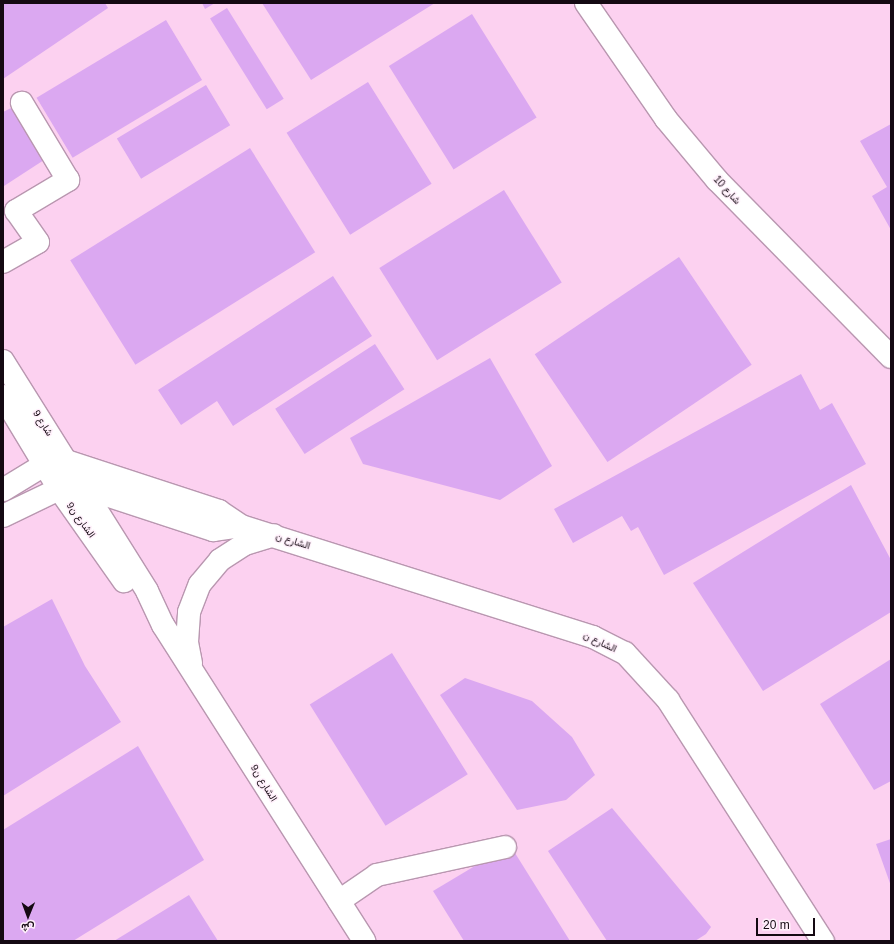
<!DOCTYPE html>
<meta charset="utf-8">
<style>
body{margin:0}
#map{position:relative;width:894px;height:944px;overflow:hidden;background:#fbdef3;font-family:Arial,Vazirmatn,sans-serif}
div>[style]{position:absolute}
[style*='--x']{left:calc(var(--x)*1px);top:calc(var(--y)*1px);width:calc(var(--w)*1px);rotate:calc(var(--a)*1deg)}
.built>*{inset:0;background:#fcd1f0;transform-origin:0 0}
.building>*{inset:0;background:#dba8f1;transform-origin:0 0}
.roads{filter:drop-shadow(1px 0 #b997b0) drop-shadow(-1px 0 #b997b0) drop-shadow(0 1px #b997b0) drop-shadow(0 -1px #b997b0)}
.minor>*{height:22px;margin:-11px;padding:0 11px;transform-origin:11px;border-radius:11px;background:#fff}
span{translate:-50% -50%;white-space:nowrap;text-align:center;line-height:1.15;-webkit-text-stroke:3px #fff0fb;paint-order:stroke}
.street-label{font-size:10px;color:#140912}
.frame{position:absolute;inset:0;border:4px solid #140912;pointer-events:none}
.north{position:absolute;left:8px;top:896px;width:40px;height:40px;-webkit-text-stroke:3px #fff0fb;paint-order:stroke;rotate:181deg;font-size:11px;font-weight:700;line-height:16px;text-align:center;color:#140912}
.north::after{content:'';display:block;margin:auto;width:14px;height:18px;background:#140912;clip-path:polygon(50% 0,100% 100%,50% 72%,0 100%)}
.scale{position:absolute;left:756px;top:918px;width:59px;height:18px;box-sizing:border-box;border:2px solid #140912;border-top:0;padding-left:5px;font-size:12px;line-height:14px;white-space:nowrap;color:#140912;-webkit-text-stroke:3px #fff0fb;paint-order:stroke}
</style>
<div id="map">
<div class="built">
<div style="left:3px;top:3px;width:888px;height:938px"></div>
</div>
<div class="building">
<div style="clip-path:polygon(3px 3px,105px 3px,108px 8px,3px 79px)"></div>
<div style="clip-path:polygon(202px 3px,215px 3px,205px 9px)"></div>
<div style="clip-path:polygon(262px 3px,435px 3px,311px 80px)"></div>
<div style="left:227px;top:8px;width:107px;height:20px;rotate:58deg"></div>
<div style="left:472px;top:14px;width:122px;height:98px;rotate:58deg"></div>
<div style="left:166px;top:20px;width:70px;height:151px;rotate:59deg"></div>
<div style="left:368px;top:82px;width:120px;height:96px;rotate:58deg"></div>
<div style="left:206px;top:85px;width:47px;height:104px;rotate:59deg"></div>
<div style="clip-path:polygon(11px 108px,44px 160px,4px 186px,3px 112px)"></div>
<div style="clip-path:polygon(891px 124px,891px 230px,872px 196px,887px 187px,860px 141px)"></div>
<div style="left:250px;top:148px;width:123px;height:212px;rotate:58deg"></div>
<div style="left:504px;top:190px;width:109px;height:147px;rotate:58deg"></div>
<div style="left:679px;top:257px;width:130px;height:174px;rotate:56deg"></div>
<div style="clip-path:polygon(333px 276px,372px 336px,233px 426px,217px 401px,181px 425px,158px 390px)"></div>
<div style="left:375px;top:344px;width:54px;height:119px;rotate:57deg"></div>
<div style="clip-path:polygon(490px 358px,552px 466px,500px 500px,363px 464px,350px 438px)"></div>
<div style="clip-path:polygon(801px 374px,820px 410px,832px 403px,866px 464px,664px 575px,638px 527px,631px 531px,622px 516px,573px 543px,554px 509px)"></div>
<div style="clip-path:polygon(851px 485px,891px 560px,891px 612px,763px 691px,693px 583px)"></div>
<div style="clip-path:polygon(52px 599px,85px 666px,121px 722px,3px 796px,3px 627px)"></div>
<div style="left:392px;top:653px;width:143px;height:97px;rotate:58deg"></div>
<div style="clip-path:polygon(891px 659px,891px 781px,874px 790px,820px 704px)"></div>
<div style="clip-path:polygon(465px 678px,532px 701px,572px 737px,595px 775px,566px 800px,517px 810px,440px 695px)"></div>
<div style="clip-path:polygon(138px 746px,204px 860px,73px 941px,3px 941px,3px 830px)"></div>
<div style="clip-path:polygon(612px 808px,711px 927px,706px 934px,695px 941px,607px 941px,548px 851px)"></div>
<div style="clip-path:polygon(891px 839px,891px 886px,876px 844px)"></div>
<div style="clip-path:polygon(510px 845px,570px 941px,464px 941px,433px 891px)"></div>
<div style="clip-path:polygon(189px 895px,218px 941px,114px 941px)"></div>
</div>
<div class="roads">
<div class="minor">
<div style="--x:586;--y:3;--w:141;--a:55.4"></div>
<div style="--x:666;--y:119;--w:80;--a:50.1"></div>
<div style="--x:717;--y:180;--w:248;--a:45.5"></div>
<div style="--x:3;--y:262;--w:40;--a:-29.7"></div>
<div style="--x:38;--y:242;--w:38;--a:-125"></div>
<div style="--x:16;--y:211;--w:61;--a:-30.8"></div>
<div style="--x:68;--y:180;--w:90;--a:-120.9"></div>
<div style="--x:3;--y:361;--w:271;--a:57.9"></div>
<div style="--x:147;--y:591;--w:38;--a:65"></div>
<div style="--x:163;--y:625;--w:375;--a:57.5"></div>
<div style="--x:3;--y:396;--w:109;--a:58.9"></div>
<div style="--x:59;--y:489;--w:113;--a:54.8"></div>
<div style="--x:3;--y:490;--w:48;--a:-31.4"></div>
<div style="--x:44;--y:465;--w:22;--a:-10"></div>
<div style="--x:66;--y:461;--w:161;--a:18.1"></div>
<div style="--x:219;--y:511;--w:27;--a:34"></div>
<div style="--x:241;--y:526;--w:369;--a:17.5"></div>
<div style="--x:593;--y:637;--w:36;--a:27"></div>
<div style="--x:625;--y:653;--w:64;--a:47.5"></div>
<div style="--x:668;--y:700;--w:287;--a:57.3"></div>
<div style="--x:3;--y:516;--w:62;--a:-25.7"></div>
<div style="--x:59;--y:489;--w:23;--a:-5"></div>
<div style="--x:82;--y:487;--w:138;--a:18.2"></div>
<div style="--x:213;--y:530;--w:28;--a:-8"></div>
<div style="--x:191;--y:663;--w:21;--a:-101"></div>
<div style="--x:187;--y:642;--w:30;--a:-86"></div>
<div style="--x:189;--y:612;--w:30;--a:-69"></div>
<div style="--x:200;--y:584;--w:31;--a:-50"></div>
<div style="--x:220;--y:560;--w:30;--a:-33"></div>
<div style="--x:245;--y:544;--w:30;--a:-17"></div>
<div style="--x:339;--y:901;--w:46;--a:-34.4"></div>
<div style="--x:377;--y:875;--w:131;--a:-12.3"></div>
</div>
</div>
<div class="street-label">
<span style="left:727px;top:190px;rotate:47deg">شارع 10</span>
<span style="left:43px;top:423px;rotate:58deg">شارع 9</span>
<span style="left:81px;top:520px;rotate:54deg">الشارع ن9</span>
<span style="left:293px;top:541px;rotate:17deg">الشارع ن</span>
<span style="left:600px;top:642px;rotate:25deg">الشارع ن</span>
<span style="left:264px;top:783px;rotate:58deg">الشارع ن9</span>
</div>
<div class="frame"></div>
<div class="north">ش</div>
<div class="scale">20 m</div>
</div>
